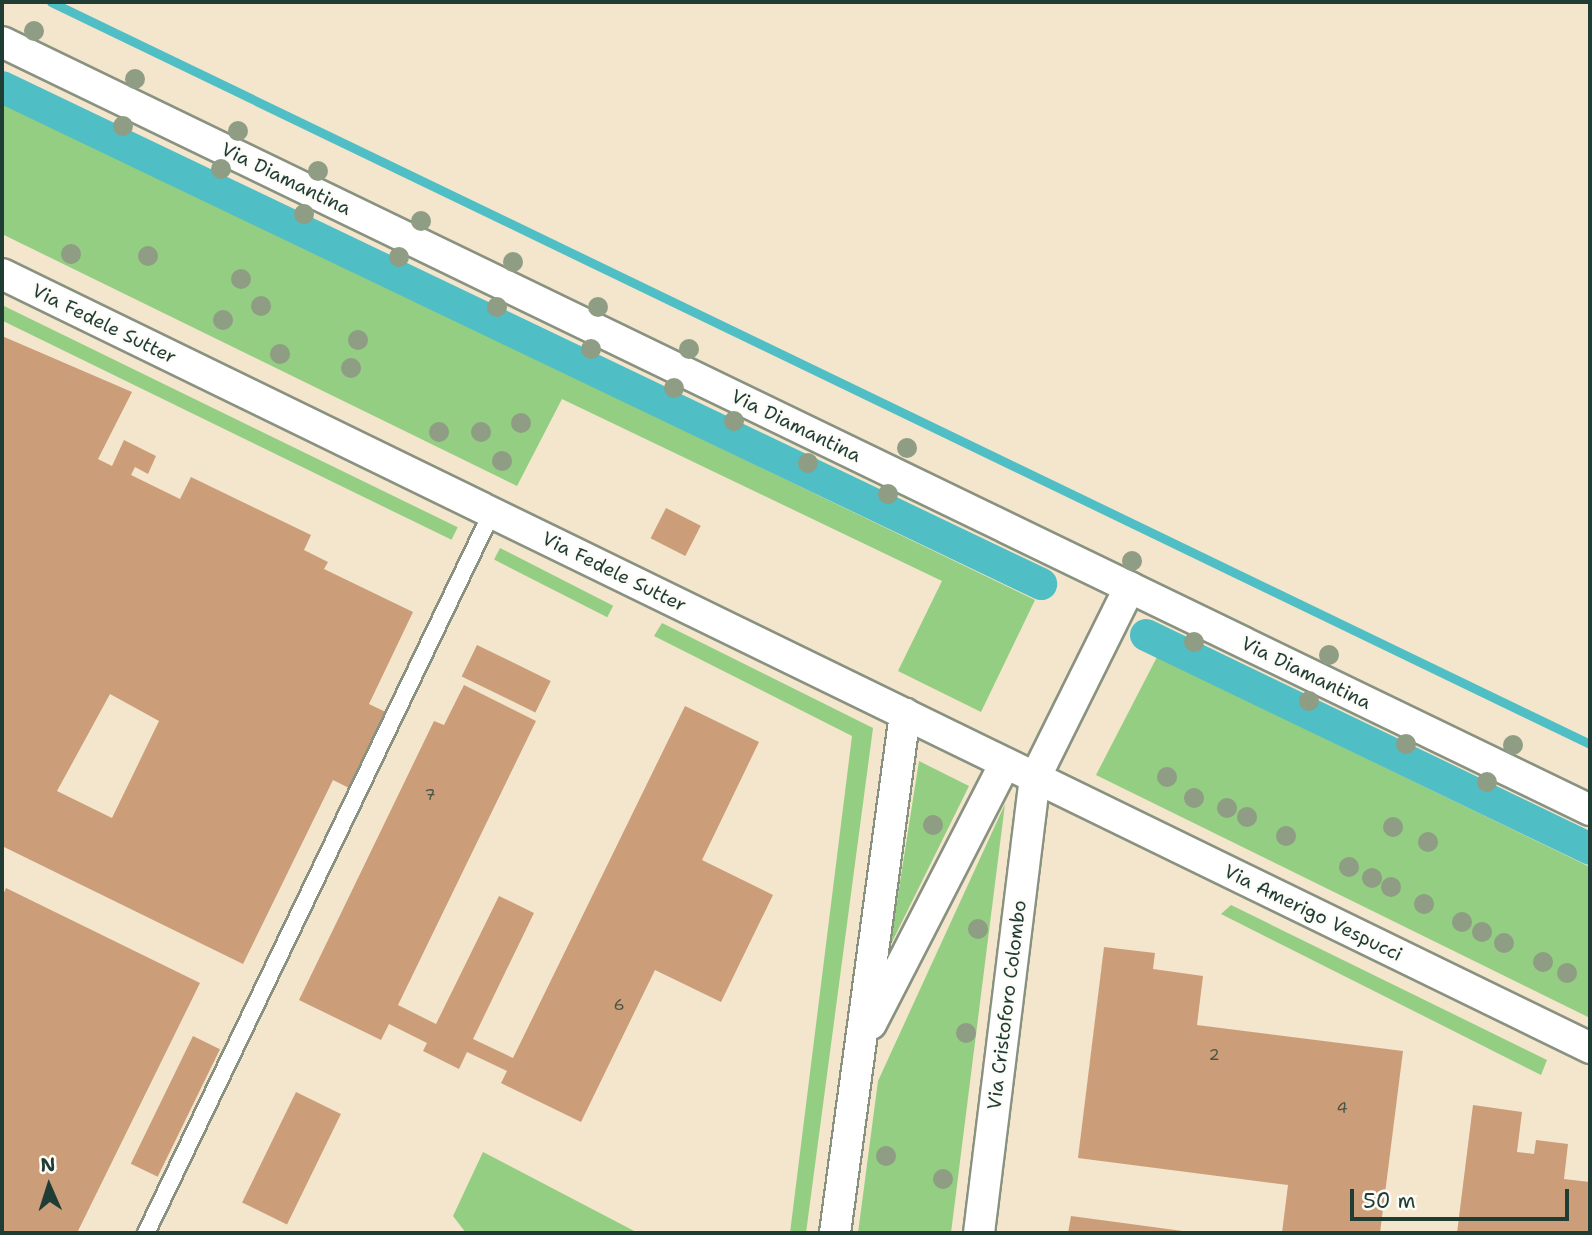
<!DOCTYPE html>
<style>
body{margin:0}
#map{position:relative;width:1592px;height:1235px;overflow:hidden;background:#f3e6cc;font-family:"Shantell Sans",sans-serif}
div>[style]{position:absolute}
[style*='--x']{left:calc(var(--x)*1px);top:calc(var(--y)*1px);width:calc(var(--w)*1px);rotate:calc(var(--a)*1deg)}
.green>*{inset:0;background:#94ce82;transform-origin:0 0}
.stream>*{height:9px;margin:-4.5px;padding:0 4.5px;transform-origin:4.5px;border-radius:4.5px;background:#50bec5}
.canal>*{height:32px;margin:-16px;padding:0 16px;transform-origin:16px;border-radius:16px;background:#50bec5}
.building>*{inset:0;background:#cb9e79;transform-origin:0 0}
.roads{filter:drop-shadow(2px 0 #899280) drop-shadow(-2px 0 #899280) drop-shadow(0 2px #899280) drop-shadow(0 -2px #899280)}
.service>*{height:16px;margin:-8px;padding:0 8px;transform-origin:8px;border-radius:8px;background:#fff}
.minor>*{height:30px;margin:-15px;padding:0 15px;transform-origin:15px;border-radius:15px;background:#fff}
.trees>*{width:20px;height:20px;margin:-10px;border-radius:50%;background:#8e9d83}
span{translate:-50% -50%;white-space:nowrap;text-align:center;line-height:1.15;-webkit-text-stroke:5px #fdfcf7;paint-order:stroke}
.number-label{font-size:16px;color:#4a5545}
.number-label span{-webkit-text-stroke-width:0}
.street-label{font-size:19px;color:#1f3d34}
.frame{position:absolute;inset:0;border:4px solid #1f3d34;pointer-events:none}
.north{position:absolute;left:14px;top:1151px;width:70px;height:70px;-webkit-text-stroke:5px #fdfcf7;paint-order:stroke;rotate:357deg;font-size:19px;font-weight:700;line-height:28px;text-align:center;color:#1f3d34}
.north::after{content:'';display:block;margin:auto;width:24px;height:32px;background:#1f3d34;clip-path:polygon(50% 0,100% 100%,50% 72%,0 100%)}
.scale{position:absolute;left:1350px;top:1189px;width:219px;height:32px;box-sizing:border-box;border:4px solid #1f3d34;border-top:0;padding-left:9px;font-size:21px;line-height:24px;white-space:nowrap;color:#1f3d34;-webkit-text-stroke:5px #fdfcf7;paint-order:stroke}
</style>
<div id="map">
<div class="green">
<div style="clip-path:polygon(2px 101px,1035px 600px,981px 712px,898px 671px,942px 581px,562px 399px,517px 486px,2px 234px)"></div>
<div style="left:2px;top:305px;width:507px;height:14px;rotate:26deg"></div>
<div style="left:500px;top:548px;width:127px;height:13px;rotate:27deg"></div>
<div style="clip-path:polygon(662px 623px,873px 728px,806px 1233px,790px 1233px,852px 736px,654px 636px)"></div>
<div style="clip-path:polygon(1157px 657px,1590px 867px,1590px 1018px,1096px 775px)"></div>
<div style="clip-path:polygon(919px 761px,969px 786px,890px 946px)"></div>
<div style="clip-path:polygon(1005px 804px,951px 1233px,858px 1233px,878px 1081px)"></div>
<div style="clip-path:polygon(1231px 905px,1547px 1060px,1541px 1075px,1221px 914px)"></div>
<div style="clip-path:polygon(483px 1152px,638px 1233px,466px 1233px,453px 1216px)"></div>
</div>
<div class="stream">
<div style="--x:51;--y:2;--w:1709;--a:25.74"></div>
</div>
<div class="canal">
<div style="--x:2;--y:87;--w:1152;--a:25.56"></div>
<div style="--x:1146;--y:635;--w:493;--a:25.7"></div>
</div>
<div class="building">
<div style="clip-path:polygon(evenodd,2px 336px,132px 392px,98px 459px,112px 466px,124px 440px,156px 456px,148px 474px,135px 467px,131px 475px,180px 499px,191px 477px,311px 535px,304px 550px,328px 562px,324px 569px,413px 612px,369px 704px,392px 715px,355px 791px,333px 780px,243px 964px,2px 846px,2px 336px,110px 694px,159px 721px,112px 818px,57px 791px,110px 694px)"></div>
<div style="left:666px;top:508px;width:39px;height:34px;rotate:27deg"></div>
<div style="left:477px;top:645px;width:82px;height:35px;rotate:26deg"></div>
<div style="clip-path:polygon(464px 685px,536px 721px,398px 1005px,436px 1024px,499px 896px,534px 913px,473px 1039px,513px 1058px,685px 706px,759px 742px,702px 860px,773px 895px,721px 1002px,655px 970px,581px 1122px,501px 1083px,507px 1071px,467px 1052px,459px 1069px,423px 1051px,427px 1043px,389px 1024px,381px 1040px,299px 1000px,434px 721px,444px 725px)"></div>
<div style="clip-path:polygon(6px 888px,200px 983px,77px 1233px,2px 1233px,2px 897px)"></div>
<div style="clip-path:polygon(1104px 947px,1155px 953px,1153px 969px,1203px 976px,1197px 1025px,1403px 1051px,1380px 1233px,1282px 1233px,1288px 1185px,1078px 1158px)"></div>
<div style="left:193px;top:1036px;width:30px;height:142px;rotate:26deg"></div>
<div style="left:296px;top:1092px;width:50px;height:123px;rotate:26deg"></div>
<div style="clip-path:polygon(1473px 1105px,1522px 1112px,1517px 1152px,1534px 1154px,1536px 1140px,1568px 1144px,1564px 1179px,1590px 1182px,1590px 1233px,1457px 1233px)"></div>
<div style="clip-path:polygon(1071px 1216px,1190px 1232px,1190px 1233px,1068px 1233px)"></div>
</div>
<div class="roads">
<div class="service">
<div style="--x:146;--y:1233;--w:800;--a:-64.36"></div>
</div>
<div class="minor">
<div style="--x:2;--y:42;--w:1764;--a:25.81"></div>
<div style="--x:2;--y:274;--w:1767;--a:25.98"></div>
<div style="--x:871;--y:1024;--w:293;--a:-62.8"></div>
<div style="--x:835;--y:1233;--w:524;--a:-82.32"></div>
<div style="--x:979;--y:1233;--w:458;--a:-83"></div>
<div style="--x:1035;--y:778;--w:213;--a:-63.6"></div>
</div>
</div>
<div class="trees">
<div style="left:34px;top:31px"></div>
<div style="left:135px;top:79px"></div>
<div style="left:123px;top:126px"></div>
<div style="left:238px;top:131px"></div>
<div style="left:221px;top:169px"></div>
<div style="left:318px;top:171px"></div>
<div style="left:304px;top:214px"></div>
<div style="left:421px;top:221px"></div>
<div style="left:71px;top:254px"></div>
<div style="left:148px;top:256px"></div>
<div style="left:399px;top:257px"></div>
<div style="left:513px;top:262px"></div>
<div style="left:241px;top:279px"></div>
<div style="left:261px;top:306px"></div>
<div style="left:497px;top:307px"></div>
<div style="left:598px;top:307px"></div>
<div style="left:223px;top:320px"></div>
<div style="left:358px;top:340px"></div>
<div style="left:591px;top:349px"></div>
<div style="left:689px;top:349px"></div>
<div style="left:280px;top:354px"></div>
<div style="left:351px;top:368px"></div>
<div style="left:674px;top:388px"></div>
<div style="left:734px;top:421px"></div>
<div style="left:521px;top:423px"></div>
<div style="left:439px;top:432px"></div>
<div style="left:481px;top:432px"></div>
<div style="left:907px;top:448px"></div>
<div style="left:502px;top:461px"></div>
<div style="left:808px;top:463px"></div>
<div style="left:888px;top:494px"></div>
<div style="left:1132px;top:561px"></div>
<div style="left:1194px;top:642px"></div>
<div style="left:1329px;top:655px"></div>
<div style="left:1309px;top:701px"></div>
<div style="left:1406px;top:744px"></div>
<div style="left:1513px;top:745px"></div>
<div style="left:1167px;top:777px"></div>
<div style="left:1487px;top:782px"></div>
<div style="left:1194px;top:798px"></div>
<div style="left:1227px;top:808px"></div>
<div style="left:1247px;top:817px"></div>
<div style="left:933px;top:825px"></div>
<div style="left:1393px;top:827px"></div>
<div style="left:1286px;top:836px"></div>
<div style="left:1428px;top:842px"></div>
<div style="left:1349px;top:867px"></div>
<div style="left:1372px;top:878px"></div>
<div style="left:1391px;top:887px"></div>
<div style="left:1424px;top:904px"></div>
<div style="left:1462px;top:922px"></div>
<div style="left:978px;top:929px"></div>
<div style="left:1482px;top:932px"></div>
<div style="left:1504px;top:943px"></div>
<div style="left:1543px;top:962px"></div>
<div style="left:1567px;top:973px"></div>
<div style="left:966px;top:1033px"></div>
<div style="left:886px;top:1156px"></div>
<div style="left:943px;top:1179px"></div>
</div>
<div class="number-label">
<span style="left:430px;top:795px">7</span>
<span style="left:619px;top:1005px">6</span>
<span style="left:1214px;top:1055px">2</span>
<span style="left:1342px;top:1108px">4</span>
</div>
<div class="street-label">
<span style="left:286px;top:179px;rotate:26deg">Via Diamantina</span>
<span style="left:104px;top:324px;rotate:26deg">Via Fedele Sutter</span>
<span style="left:796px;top:426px;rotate:26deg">Via Diamantina</span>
<span style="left:614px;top:572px;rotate:26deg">Via Fedele Sutter</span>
<span style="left:1306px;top:673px;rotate:26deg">Via Diamantina</span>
<span style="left:1313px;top:913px;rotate:26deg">Via Amerigo Vespucci</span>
<span style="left:1007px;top:1005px;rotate:-83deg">Via Cristoforo Colombo</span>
</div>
<div class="frame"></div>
<div class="north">N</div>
<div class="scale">50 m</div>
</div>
